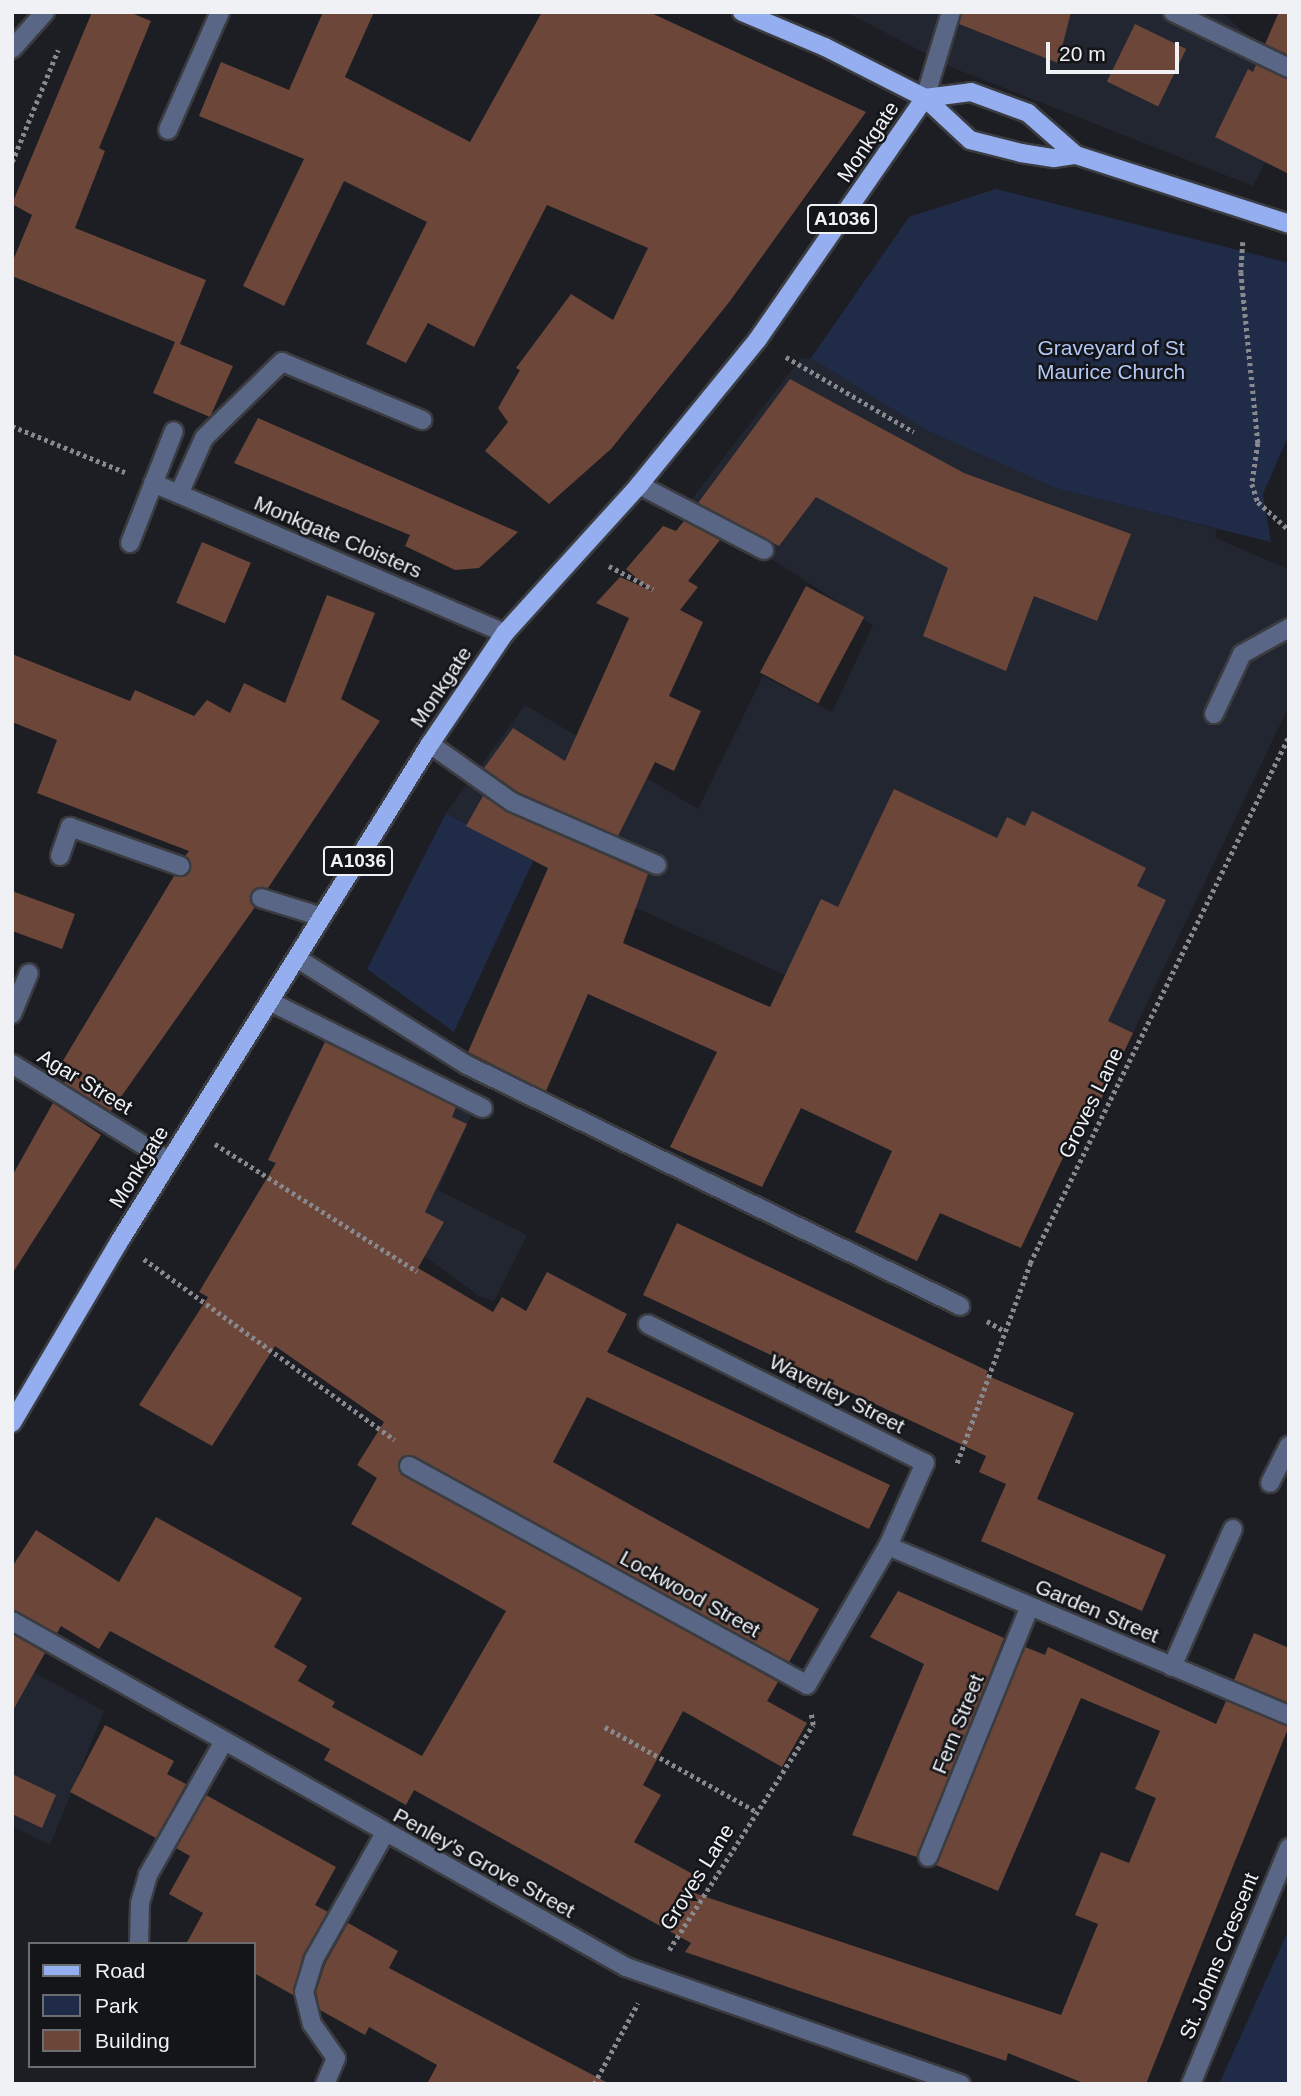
<!DOCTYPE html>
<style>
body{margin:0}
#map{position:relative;width:1301px;height:2096px;overflow:hidden;background:#1c1e23;font-family:Arial,sans-serif}
div>[style]{position:absolute}
[style*='--x']{left:calc(var(--x)*1px);top:calc(var(--y)*1px);width:calc(var(--w)*1px);rotate:calc(var(--a)*1deg)}
.built>*{inset:0;background:#222630}
.green>*{inset:0;background:#202b47}
.building>*{inset:0;background:#6d463a;transform-origin:0 0}
.path>*{height:4.5px;margin-top:-2.25px;transform-origin:0;background:repeating-linear-gradient(90deg,#88898e 0 3.5px,transparent 0 7px)}
.roads{filter:drop-shadow(2px 0 #3a3c40) drop-shadow(-2px 0 #3a3c40) drop-shadow(0 2px #3a3c40) drop-shadow(0 -2px #3a3c40)}
.lane>*{height:18px;margin:-9px;padding:0 9px;transform-origin:9px;border-radius:9px;background:#596685}
.street>*{height:18px;margin:-9px;padding:0 9px;transform-origin:9px;border-radius:9px;background:#596685}
.primary>*{height:18px;margin:-9px;padding:0 9px;transform-origin:9px;border-radius:9px;background:#94aef0}
span{translate:-50% -50%;white-space:nowrap;text-align:center;line-height:1.15;-webkit-text-stroke:5px #131519;paint-order:stroke}
.shield-label span{padding:2px 5px;background:#131519;border:2px solid;border-radius:5px;-webkit-text-stroke-width:0}
.shield-label{font-size:19px;color:#f0f1f5;font-weight:700}
.street-label{font-size:21px;color:#f0f1f5}
.park-label{font-size:21px;color:#b3c7f6}
.frame{position:absolute;inset:0;border:14px solid #f0f1f5;pointer-events:none}
.legend{position:absolute;left:28px;top:1942px;width:228px;height:126px;box-sizing:border-box;background:#131519;border:2px solid #6b6d71;margin:0;padding:9px 12px;list-style:none;font-size:21px;color:#f0f1f5}
.legend li{display:flex;align-items:center;gap:14px;height:35px}
.legend b{width:35px;border:2px solid #6b6d71}
.scale{position:absolute;left:1046px;top:42px;width:133px;height:32px;box-sizing:border-box;border:4px solid #f0f1f5;border-top:0;padding-left:9px;font-size:21px;line-height:24px;white-space:nowrap;color:#f0f1f5;-webkit-text-stroke:5px #131519;paint-order:stroke}
</style>
<div id="map">
<div class="built">
<div style="clip-path:polygon(846px 12px,1221px 12px,1289px 72px,1289px 116px,1253px 186px,953px 68px)"></div>
<div style="clip-path:polygon(811px 358px,926px 430px,1055px 488px,1217px 529px,1215px 538px,1289px 569px,1289px 706px,1094px 1114px,547px 868px,446px 813px,525px 705px,698px 809px,763px 676px,832px 712px,873px 625px,688px 504px,800px 359px)"></div>
<div style="clip-path:polygon(325px 1040px,473px 1111px,438px 1190px,527px 1235px,494px 1301px,479px 1296px,380px 1224px,268px 1160px)"></div>
<div style="clip-path:polygon(12px 1660px,104px 1711px,50px 1845px,12px 1826px)"></div>
</div>
<div class="green">
<div style="clip-path:polygon(996px 189px,1289px 263px,1289px 434px,1263px 494px,1271px 542px,1055px 488px,926px 430px,811px 358px,909px 217px)"></div>
<div style="clip-path:polygon(446px 813px,533px 861px,454px 1032px,367px 969px)"></div>
<div style="clip-path:polygon(1289px 1929px,1289px 2084px,1219px 2084px)"></div>
</div>
<div class="building">
<div style="clip-path:polygon(92px 12px,129px 12px,151px 21px,99px 148px,105px 151px,75px 228px,206px 280px,180px 344px,233px 366px,210px 417px,153px 393px,175px 342px,12px 276px,12px 263px,32px 215px,12px 204px)"></div>
<div style="clip-path:polygon(323px 12px,374px 12px,345px 77px,470px 142px,542px 12px,649px 12px,866px 112px,730px 301px,611px 449px,549px 504px,485px 451px,508px 422px,498px 408px,520px 370px,516px 368px,571px 294px,613px 320px,648px 248px,547px 205px,474px 347px,428px 323px,406px 363px,366px 344px,427px 222px,344px 181px,284px 306px,243px 286px,304px 159px,199px 116px,221px 62px,289px 90px)"></div>
<div style="clip-path:polygon(962px 12px,1071px 12px,1058px 63px,959px 24px)"></div>
<div style="clip-path:polygon(1279px 12px,1289px 12px,1289px 55px,1265px 44px)"></div>
<div style="left:1135px;top:24px;width:57px;height:64px;rotate:26deg"></div>
<div style="clip-path:polygon(1256px 65px,1289px 79px,1289px 174px,1215px 137px,1248px 69px,1253px 72px)"></div>
<div style="clip-path:polygon(790px 379px,964px 473px,1131px 534px,1097px 621px,1034px 596px,1006px 671px,923px 636px,948px 568px,816px 497px,779px 546px,698px 503px)"></div>
<div style="clip-path:polygon(258px 418px,518px 532px,479px 568px,455px 570px,405px 546px,410px 535px,234px 463px)"></div>
<div style="clip-path:polygon(684px 521px,720px 540px,688px 581px,698px 587px,680px 610px,703px 622px,669px 696px,701px 711px,674px 771px,655px 762px,618px 836px,518px 792px,484px 768px,513px 728px,565px 761px,629px 618px,596px 603px,620px 577px,652px 591px,626px 569px,663px 526px,676px 531px)"></div>
<div style="left:202px;top:542px;width:53px;height:66px;rotate:23deg"></div>
<div style="left:806px;top:586px;width:66px;height:98px;rotate:28deg"></div>
<div style="clip-path:polygon(327px 595px,375px 613px,341px 699px,380px 721px,268px 888px,253px 890px,250px 900px,255px 907px,111px 1111px,64px 1083px,68px 1076px,58px 1069px,174px 876px,183px 877px,190px 870px,185px 856px,189px 851px,37px 793px,57px 740px,12px 722px,12px 654px,130px 701px,135px 690px,194px 716px,207px 700px,230px 713px,244px 683px,285px 703px)"></div>
<div style="clip-path:polygon(894px 789px,997px 838px,1007px 817px,1025px 826px,1032px 811px,1146px 868px,1137px 886px,1166px 900px,1108px 1021px,1133px 1033px,1094px 1114px,1085px 1110px,1021px 1248px,940px 1213px,917px 1261px,855px 1232px,892px 1151px,801px 1108px,762px 1187px,670px 1147px,717px 1052px,588px 994px,546px 1091px,468px 1052px,548px 868px,466px 826px,483px 796px,507px 812px,648px 874px,623px 943px,770px 1007px,821px 899px,838px 907px)"></div>
<div style="clip-path:polygon(12px 891px,75px 914px,62px 949px,12px 931px)"></div>
<div style="clip-path:polygon(325px 1042px,456px 1107px,452px 1117px,467px 1124px,425px 1212px,444px 1222px,418px 1268px,493px 1312px,502px 1297px,526px 1311px,547px 1272px,627px 1314px,607px 1352px,890px 1485px,869px 1529px,587px 1397px,553px 1462px,819px 1609px,789px 1662px,414px 1456px,399px 1461px,404px 1476px,778px 1682px,767px 1701px,807px 1723px,782px 1767px,683px 1711px,643px 1785px,661px 1795px,634px 1842px,702px 1879px,694px 1893px,1061px 2015px,1098px 1924px,1075px 1915px,1101px 1852px,1129px 1863px,1156px 1798px,1135px 1789px,1160px 1731px,1081px 1698px,998px 1891px,936px 1865px,1025px 1647px,1045px 1655px,1048px 1647px,1216px 1724px,1226px 1701px,1289px 1726px,1146px 2084px,1086px 2084px,1008px 2053px,1006px 2061px,685px 1952px,691px 1943px,414px 1790px,406px 1805px,324px 1760px,330px 1749px,110px 1631px,99px 1649px,61px 1626px,57px 1633px,12px 1610px,12px 1567px,36px 1530px,119px 1582px,156px 1517px,302px 1598px,274px 1647px,307px 1666px,298px 1681px,335px 1702px,332px 1707px,422px 1756px,506px 1611px,351px 1524px,377px 1478px,357px 1465px,384px 1422px,275px 1346px,212px 1446px,139px 1405px,208px 1297px,199px 1292px,276px 1163px,268px 1160px)"></div>
<div style="clip-path:polygon(53px 1103px,101px 1135px,12px 1274px,12px 1176px)"></div>
<div style="clip-path:polygon(677px 1223px,988px 1371px,986px 1375px,1074px 1413px,1037px 1499px,1166px 1555px,1142px 1611px,981px 1541px,1006px 1484px,979px 1472px,986px 1456px,643px 1295px)"></div>
<div style="clip-path:polygon(898px 1591px,1004px 1638px,917px 1857px,852px 1835px,924px 1664px,870px 1637px)"></div>
<div style="clip-path:polygon(1254px 1633px,1289px 1648px,1289px 1703px,1234px 1680px)"></div>
<div style="clip-path:polygon(12px 1634px,45px 1653px,12px 1712px)"></div>
<div style="clip-path:polygon(105px 1725px,174px 1761px,167px 1774px,186px 1784px,156px 1838px,70px 1792px)"></div>
<div style="clip-path:polygon(12px 1774px,56px 1795px,42px 1828px,12px 1814px)"></div>
<div style="clip-path:polygon(206px 1795px,336px 1867px,315px 1905px,328px 1912px,303px 1955px,293px 1995px,254px 1973px,254px 1944px,186px 1944px,203px 1913px,169px 1894px,190px 1856px,176px 1848px)"></div>
<div style="clip-path:polygon(348px 1923px,398px 1951px,389px 1968px,610px 2084px,427px 2084px,437px 2065px,369px 2027px,365px 2035px,320px 2010px,316px 1992px,325px 1964px)"></div>
</div>
<div class="path">
<div style="--x:12;--y:162;--w:121;--a:-67.7"></div>
<div style="--x:1243;--y:242;--w:30;--a:94"></div>
<div style="--x:1241;--y:272;--w:172;--a:84.3"></div>
<div style="--x:1258;--y:443;--w:41;--a:98.3"></div>
<div style="--x:1252;--y:484;--w:19;--a:72"></div>
<div style="--x:1258;--y:502;--w:42;--a:42.1"></div>
<div style="--x:786;--y:357;--w:148;--a:30.4"></div>
<div style="--x:12;--y:426;--w:122;--a:22.2"></div>
<div style="--x:609;--y:566;--w:50;--a:27.6"></div>
<div style="--x:215;--y:1144;--w:239;--a:32.2"></div>
<div style="--x:144;--y:1259;--w:309;--a:35.8"></div>
<div style="--x:987;--y:1321;--w:20;--a:30"></div>
<div style="--x:957;--y:1463;--w:213;--a:-69.9"></div>
<div style="--x:1030;--y:1263;--w:587;--a:-63.83"></div>
<div style="--x:605;--y:1727;--w:174;--a:29.2"></div>
<div style="--x:669;--y:1950;--w:267;--a:-57.4"></div>
<div style="--x:813;--y:1725;--w:11;--a:-100"></div>
<div style="--x:594;--y:2084;--w:92;--a:-61.5"></div>
</div>
<div class="roads">
<div class="lane">
<div style="--x:1173;--y:12;--w:129;--a:25.8"></div>
<div style="--x:12;--y:49;--w:50;--a:-48.3"></div>
<div style="--x:639;--y:485;--w:141;--a:27.5"></div>
<div style="--x:179;--y:494;--w:61;--a:-65.9"></div>
<div style="--x:204;--y:438;--w:109;--a:-44.3"></div>
<div style="--x:282;--y:362;--w:152;--a:22.5"></div>
<div style="--x:1214;--y:714;--w:66;--a:-65"></div>
<div style="--x:1242;--y:654;--w:54;--a:-29"></div>
<div style="--x:430;--y:744;--w:100;--a:35.3"></div>
<div style="--x:512;--y:802;--w:158;--a:23.5"></div>
<div style="--x:60;--y:856;--w:31;--a:-71"></div>
<div style="--x:70;--y:827;--w:117;--a:19.5"></div>
<div style="--x:261;--y:898;--w:64;--a:17.3"></div>
<div style="--x:298;--y:959;--w:199;--a:32.1"></div>
<div style="--x:467;--y:1065;--w:549;--a:26.05"></div>
<div style="--x:271;--y:1002;--w:237;--a:26.6"></div>
<div style="--x:12;--y:1014;--w:44;--a:-67.5"></div>
<div style="--x:1270;--y:1483;--w:42;--a:-63.4"></div>
<div style="--x:1172;--y:1667;--w:151;--a:-66.2"></div>
<div style="--x:325;--y:2084;--w:28;--a:-67"></div>
<div style="--x:336;--y:2058;--w:42;--a:-125.2"></div>
<div style="--x:312;--y:2024;--w:33;--a:-104"></div>
<div style="--x:304;--y:1992;--w:34;--a:-73"></div>
<div style="--x:314;--y:1959;--w:145;--a:-60.6"></div>
</div>
<div class="street">
<div style="--x:925;--y:98;--w:90;--a:-73.2"></div>
<div style="--x:168;--y:130;--w:129;--a:-66.2"></div>
<div style="--x:153;--y:483;--w:383;--a:23.1"></div>
<div style="--x:130;--y:543;--w:120;--a:-68.6"></div>
<div style="--x:12;--y:1064;--w:185;--a:31.7"></div>
<div style="--x:409;--y:1466;--w:454;--a:28.8"></div>
<div style="--x:807;--y:1685;--w:161;--a:-59.8"></div>
<div style="--x:888;--y:1546;--w:91;--a:-66"></div>
<div style="--x:925;--y:1463;--w:310;--a:-153.4"></div>
<div style="--x:888;--y:1546;--w:435;--a:22.9"></div>
<div style="--x:12;--y:1621;--w:705;--a:29.4"></div>
<div style="--x:626;--y:1967;--w:355;--a:19.3"></div>
<div style="--x:928;--y:1857;--w:269;--a:-67.9"></div>
<div style="--x:139;--y:1944;--w:41;--a:-88.6"></div>
<div style="--x:140;--y:1903;--w:29;--a:-74"></div>
<div style="--x:148;--y:1875;--w:152;--a:-60.4"></div>
<div style="--x:1191;--y:2084;--w:256;--a:-67.5"></div>
</div>
<div class="primary">
<div style="--x:742;--y:12;--w:90;--a:22.9"></div>
<div style="--x:825;--y:47;--w:112;--a:27"></div>
<div style="--x:925;--y:98;--w:62;--a:43"></div>
<div style="--x:970;--y:140;--w:53;--a:14.3"></div>
<div style="--x:1021;--y:153;--w:33;--a:9"></div>
<div style="--x:1054;--y:158;--w:22;--a:-8"></div>
<div style="--x:925;--y:98;--w:46;--a:-7.4"></div>
<div style="--x:971;--y:92;--w:61;--a:20.2"></div>
<div style="--x:1028;--y:113;--w:64;--a:41.2"></div>
<div style="--x:1076;--y:155;--w:224;--a:17.9"></div>
<div style="--x:12;--y:1423;--w:210;--a:-59.4"></div>
<div style="--x:119;--y:1242;--w:587;--a:-58.02"></div>
<div style="--x:430;--y:744;--w:134;--a:-56"></div>
<div style="--x:505;--y:633;--w:200;--a:-47.8"></div>
<div style="--x:639;--y:485;--w:188;--a:-50.8"></div>
<div style="--x:758;--y:339;--w:293;--a:-55.3"></div>
</div>
</div>
<div class="shield-label">
<span style="left:842px;top:219px">A1036</span>
<span style="left:358px;top:861px">A1036</span>
</div>
<div class="street-label">
<span style="left:868px;top:142px;rotate:-56deg">Monkgate</span>
<span style="left:338px;top:537px;rotate:23deg">Monkgate Cloisters</span>
<span style="left:441px;top:687px;rotate:-56deg">Monkgate</span>
<span style="left:85px;top:1082px;rotate:31deg">Agar Street</span>
<span style="left:1091px;top:1103px;rotate:-64deg">Groves Lane</span>
<span style="left:139px;top:1167px;rotate:-58deg">Monkgate</span>
<span style="left:837px;top:1394px;rotate:27deg">Waverley Street</span>
<span style="left:690px;top:1594px;rotate:29deg">Lockwood Street</span>
<span style="left:1097px;top:1611px;rotate:23deg">Garden Street</span>
<span style="left:958px;top:1724px;rotate:-68deg">Fern Street</span>
<span style="left:484px;top:1863px;rotate:29deg">Penley's Grove Street</span>
<span style="left:697px;top:1877px;rotate:-58deg">Groves Lane</span>
<span style="left:1219px;top:1956px;rotate:-68deg">St. Johns Crescent</span>
</div>
<div class="park-label">
<span style="left:1111px;top:360px">Graveyard of St<br>Maurice Church</span>
</div>
<div class="frame"></div>
<ul class="legend">
<li><b style="height:9px;background:#94aef0"></b>Road</li>
<li><b style="height:19px;background:#202b47"></b>Park</li>
<li><b style="height:19px;background:#6d463a"></b>Building</li>
</ul>
<div class="scale">20 m</div>
</div>
